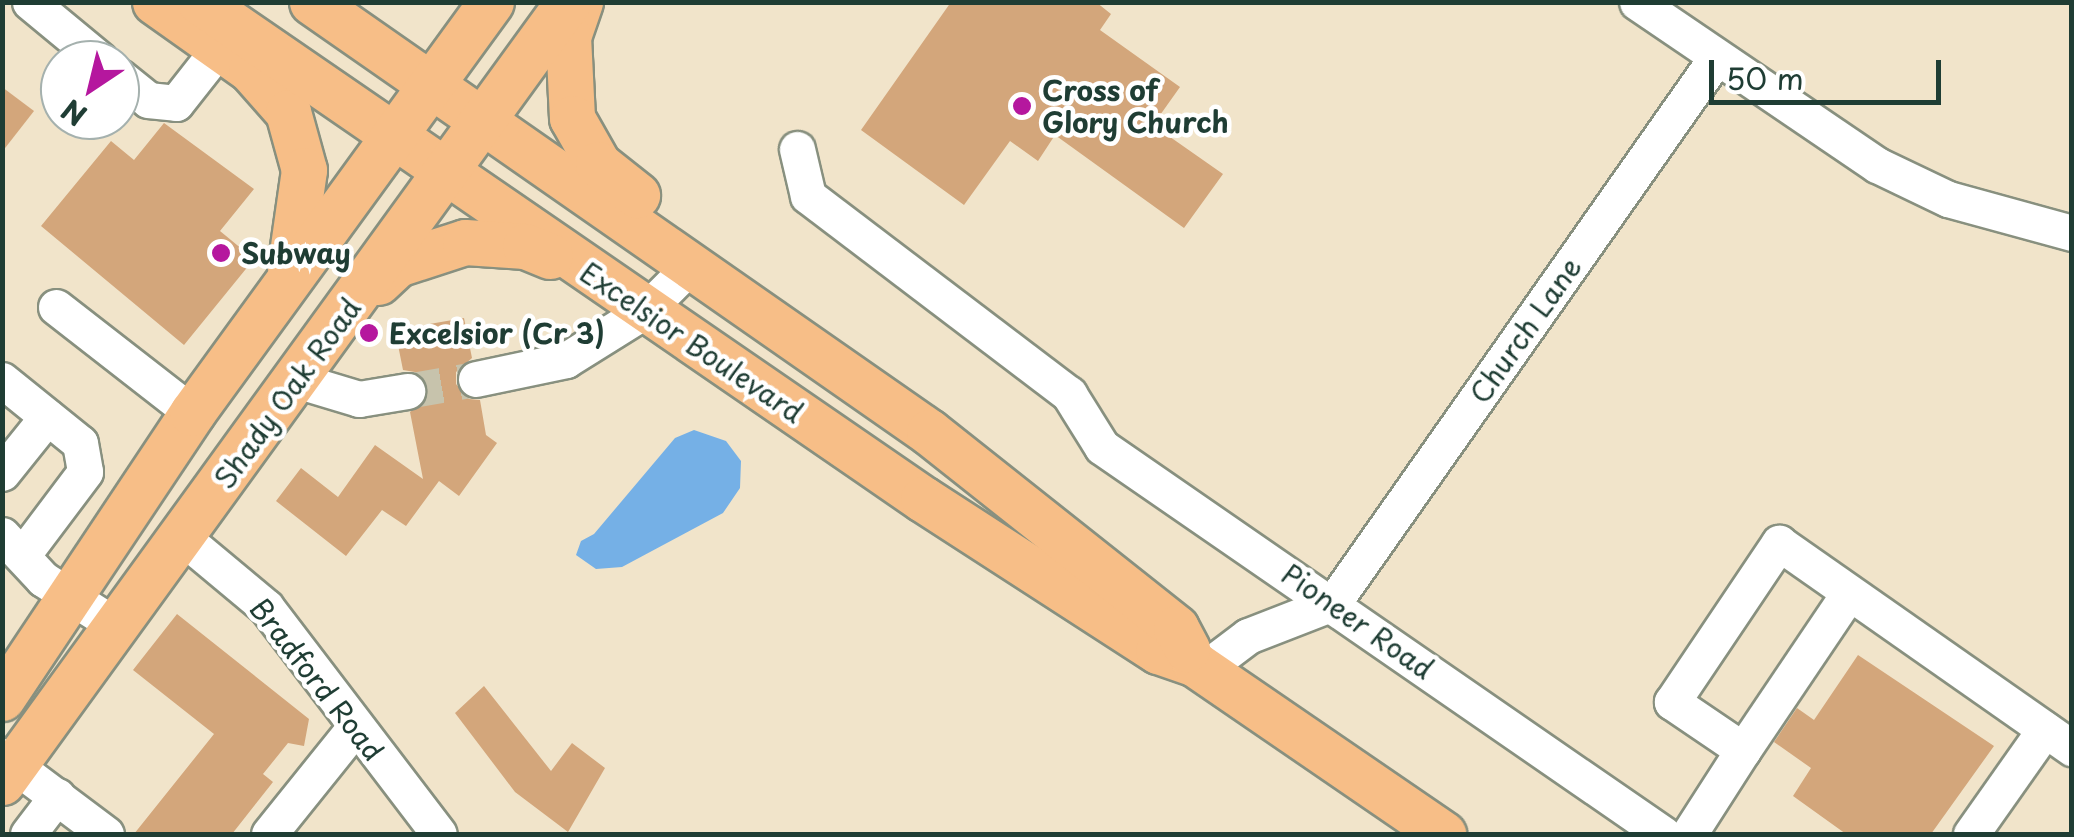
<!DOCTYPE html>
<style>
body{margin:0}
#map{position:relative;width:2074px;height:837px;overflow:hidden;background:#f1e4ca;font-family:"Playpen Sans",sans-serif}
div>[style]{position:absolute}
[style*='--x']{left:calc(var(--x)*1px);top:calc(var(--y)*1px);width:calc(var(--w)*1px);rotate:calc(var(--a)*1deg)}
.water>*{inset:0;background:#75b0e6}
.building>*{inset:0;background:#d3a67b}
.minor-tunnel>*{height:35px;margin-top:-17.5px;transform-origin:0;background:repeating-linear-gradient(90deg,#c7c3ac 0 35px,transparent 0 53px)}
.roads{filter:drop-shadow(2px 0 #88907f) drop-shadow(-2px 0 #88907f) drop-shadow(0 2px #88907f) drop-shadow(0 -2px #88907f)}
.minor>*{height:35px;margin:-17.5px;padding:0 17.5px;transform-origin:17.5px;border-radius:17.5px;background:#fff}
.major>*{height:45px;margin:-22.5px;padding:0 22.5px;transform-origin:22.5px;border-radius:22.5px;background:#f7be87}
.dots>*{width:28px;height:28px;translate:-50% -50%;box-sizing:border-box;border:5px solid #fff;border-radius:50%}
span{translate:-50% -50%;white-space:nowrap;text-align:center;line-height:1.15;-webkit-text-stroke:9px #fff;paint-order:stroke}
.poi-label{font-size:28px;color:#1f3d34;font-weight:700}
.left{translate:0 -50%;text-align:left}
.street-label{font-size:28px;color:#1f3d34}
.frame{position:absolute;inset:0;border:5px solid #1f3d34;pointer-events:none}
.north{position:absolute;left:40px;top:40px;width:100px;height:100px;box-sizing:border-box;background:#fff;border:2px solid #a5b1ae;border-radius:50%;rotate:215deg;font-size:28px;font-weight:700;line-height:40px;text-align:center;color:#1f3d34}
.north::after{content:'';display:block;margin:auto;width:35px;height:45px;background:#b5179e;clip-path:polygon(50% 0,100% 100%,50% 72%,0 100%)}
.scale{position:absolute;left:1709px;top:60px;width:232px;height:45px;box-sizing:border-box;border:5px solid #1f3d34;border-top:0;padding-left:12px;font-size:30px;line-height:35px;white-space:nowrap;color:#1f3d34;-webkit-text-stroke:8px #fff;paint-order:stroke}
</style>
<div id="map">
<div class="water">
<div style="clip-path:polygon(694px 430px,726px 441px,741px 461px,740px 488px,723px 513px,622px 567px,596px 569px,576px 555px,581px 541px,594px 534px,675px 438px)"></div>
</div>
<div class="building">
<div style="clip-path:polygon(951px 2px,1096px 2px,1111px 14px,1100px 30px,1180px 87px,1153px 125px,1223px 174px,1184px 228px,1055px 135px,1038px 161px,1010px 141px,964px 205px,861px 130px)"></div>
<div style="clip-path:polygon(2px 87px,34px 111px,2px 152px)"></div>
<div style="clip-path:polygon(164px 123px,254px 189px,220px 231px,254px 259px,184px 345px,41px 226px,111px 141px,134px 160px)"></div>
<div style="clip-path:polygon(464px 318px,472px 358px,456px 372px,456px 384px,469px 399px,480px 400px,486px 435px,497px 443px,459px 496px,439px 481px,406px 526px,382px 510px,346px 556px,276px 501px,301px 468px,338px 497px,375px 445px,423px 479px,410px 412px,426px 399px,428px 387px,415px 372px,403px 370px,395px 330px)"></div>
<div style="clip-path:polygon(177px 614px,309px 719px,304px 746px,288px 743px,263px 774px,273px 782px,232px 834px,134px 834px,214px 734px,133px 670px)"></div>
<div style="clip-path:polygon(1858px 655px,1994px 746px,1931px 834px,1846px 834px,1793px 796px,1811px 768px,1774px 742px,1797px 708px,1814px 720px)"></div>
<div style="clip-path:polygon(484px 686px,551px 771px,572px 743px,605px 768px,568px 832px,515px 792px,455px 713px)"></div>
</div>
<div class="minor-tunnel">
<div style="--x:407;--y:391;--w:70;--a:-9.9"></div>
</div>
<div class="roads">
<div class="minor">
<div style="--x:30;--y:2;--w:91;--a:39.6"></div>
<div style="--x:1637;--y:2;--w:290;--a:34.2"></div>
<div style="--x:1877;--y:165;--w:79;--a:25.6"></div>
<div style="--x:1948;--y:199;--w:129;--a:15.3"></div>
<div style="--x:120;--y:77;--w:36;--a:39"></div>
<div style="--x:148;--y:100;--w:28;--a:6"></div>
<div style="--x:176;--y:103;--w:95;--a:-51.8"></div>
<div style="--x:797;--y:149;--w:48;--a:76.8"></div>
<div style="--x:808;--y:196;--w:328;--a:37.2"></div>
<div style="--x:1069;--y:394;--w:62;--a:58.1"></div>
<div style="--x:1102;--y:447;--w:682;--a:34.6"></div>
<div style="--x:56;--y:307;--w:172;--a:37.9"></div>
<div style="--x:476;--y:379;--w:92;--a:-11.9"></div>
<div style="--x:566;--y:360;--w:94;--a:-32"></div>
<div style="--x:646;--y:310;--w:65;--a:-45"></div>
<div style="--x:2;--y:380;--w:100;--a:38.9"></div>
<div style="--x:80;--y:443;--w:29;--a:80"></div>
<div style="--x:85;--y:472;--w:101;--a:127"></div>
<div style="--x:296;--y:380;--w:66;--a:16.8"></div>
<div style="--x:359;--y:399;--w:49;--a:-9.5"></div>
<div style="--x:2;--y:473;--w:72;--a:-51.2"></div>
<div style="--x:2;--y:535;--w:60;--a:47"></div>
<div style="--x:43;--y:579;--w:85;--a:32.6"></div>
<div style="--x:182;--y:537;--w:109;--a:39.8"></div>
<div style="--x:266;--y:607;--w:285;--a:52.7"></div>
<div style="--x:1203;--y:670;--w:56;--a:-37.1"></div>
<div style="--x:1248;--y:636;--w:91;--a:-21.2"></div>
<div style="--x:1333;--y:603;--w:666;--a:-54.9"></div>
<div style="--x:1743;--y:750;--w:189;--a:-56"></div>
<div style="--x:2;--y:756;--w:130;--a:36.9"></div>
<div style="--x:28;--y:834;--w:48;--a:-52.7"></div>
<div style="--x:269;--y:834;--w:137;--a:-51.2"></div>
<div style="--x:1689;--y:834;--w:100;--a:-57.3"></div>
<div style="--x:1743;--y:750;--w:86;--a:-145.9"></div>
<div style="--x:1672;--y:702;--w:192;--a:-56.1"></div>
<div style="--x:1779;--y:543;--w:358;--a:35"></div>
<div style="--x:1971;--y:834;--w:128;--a:-54.8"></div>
</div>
<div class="major">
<div style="--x:155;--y:2;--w:118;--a:35.3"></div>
<div style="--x:251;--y:70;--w:56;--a:48.6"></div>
<div style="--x:288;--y:112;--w:60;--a:74.6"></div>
<div style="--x:304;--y:170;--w:98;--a:98.2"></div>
<div style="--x:200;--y:2;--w:877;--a:34.51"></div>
<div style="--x:923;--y:499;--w:280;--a:32.9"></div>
<div style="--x:1158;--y:651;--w:39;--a:19"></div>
<div style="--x:1195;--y:664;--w:301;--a:34.4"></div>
<div style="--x:312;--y:2;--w:752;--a:34.87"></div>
<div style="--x:929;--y:432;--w:315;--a:38.4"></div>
<div style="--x:1176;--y:628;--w:24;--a:62"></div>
<div style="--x:580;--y:2;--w:36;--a:109"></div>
<div style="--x:568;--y:36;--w:82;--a:87.2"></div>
<div style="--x:572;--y:118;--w:53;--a:60.5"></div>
<div style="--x:598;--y:164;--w:50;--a:38.5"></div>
<div style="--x:378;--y:282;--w:26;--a:-43"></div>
<div style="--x:397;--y:264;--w:71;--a:-17.9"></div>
<div style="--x:465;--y:242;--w:60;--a:3.8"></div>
<div style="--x:525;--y:246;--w:27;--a:22"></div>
<div style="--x:2;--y:698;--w:343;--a:-56.3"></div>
<div style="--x:192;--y:413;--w:508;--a:-53.96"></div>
<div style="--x:2;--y:782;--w:964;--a:-54.03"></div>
</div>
</div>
<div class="dots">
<div style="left:1022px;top:106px;background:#b5179e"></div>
<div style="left:221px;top:253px;background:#b5179e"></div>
<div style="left:369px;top:333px;background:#b5179e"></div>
</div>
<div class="poi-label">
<span class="left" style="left:1042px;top:106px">Cross of<br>Glory Church</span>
<span class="left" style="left:241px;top:253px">Subway</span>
<span class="left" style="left:389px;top:333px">Excelsior (Cr 3)</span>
</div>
<div class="street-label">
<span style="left:1525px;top:330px;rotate:-55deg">Church Lane</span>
<span style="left:692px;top:342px;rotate:34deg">Excelsior Boulevard</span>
<span style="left:287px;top:393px;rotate:-54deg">Shady Oak Road</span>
<span style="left:1358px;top:621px;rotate:35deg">Pioneer Road</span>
<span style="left:317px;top:679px;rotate:52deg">Bradford Road</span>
</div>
<div class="frame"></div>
<div class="north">N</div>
<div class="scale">50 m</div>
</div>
